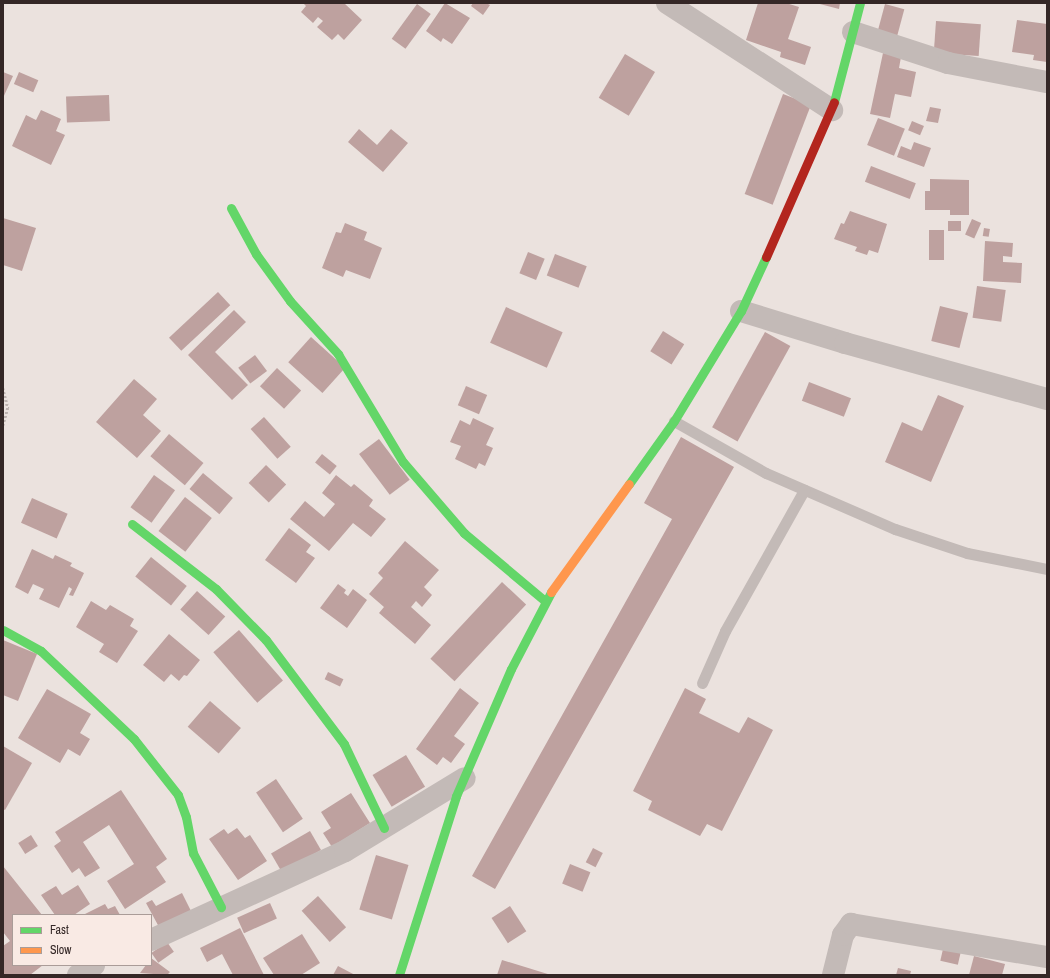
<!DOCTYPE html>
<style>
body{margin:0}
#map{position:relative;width:1050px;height:978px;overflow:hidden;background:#ebe2de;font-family:"Archivo Narrow",sans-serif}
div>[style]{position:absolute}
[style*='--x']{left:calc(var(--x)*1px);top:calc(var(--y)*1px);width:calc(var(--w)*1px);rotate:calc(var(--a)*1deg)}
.building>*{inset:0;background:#bea19f;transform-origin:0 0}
.path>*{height:2.5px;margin-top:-1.25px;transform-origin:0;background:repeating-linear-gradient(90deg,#bcb2af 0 2px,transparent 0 4px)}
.lane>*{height:11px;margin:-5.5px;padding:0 5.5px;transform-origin:5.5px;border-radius:5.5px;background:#c3bab7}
.street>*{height:22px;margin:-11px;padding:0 11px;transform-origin:11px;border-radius:11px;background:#c3bab7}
.fast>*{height:9px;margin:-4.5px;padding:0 4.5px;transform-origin:4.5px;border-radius:4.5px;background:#63d668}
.slow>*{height:9px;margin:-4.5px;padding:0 4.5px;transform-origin:4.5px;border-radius:4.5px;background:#ff974d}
.jam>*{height:9px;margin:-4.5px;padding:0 4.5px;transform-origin:4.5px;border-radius:4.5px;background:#b3261e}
span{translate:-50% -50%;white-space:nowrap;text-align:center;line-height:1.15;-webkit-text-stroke:4px #f9eae4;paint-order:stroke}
.frame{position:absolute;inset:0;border:4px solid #342726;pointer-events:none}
.legend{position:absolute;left:12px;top:914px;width:140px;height:52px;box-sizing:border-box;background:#f9eae4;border:1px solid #aa9c98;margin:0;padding:5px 7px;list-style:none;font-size:12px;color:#342726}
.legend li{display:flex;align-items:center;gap:8px;height:20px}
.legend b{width:20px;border:1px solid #aa9c98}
</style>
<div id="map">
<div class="building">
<div style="clip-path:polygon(303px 3px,344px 3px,362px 20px,344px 40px,338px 34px,332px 40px,317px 27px,323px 21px,318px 17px,313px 23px,301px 12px,306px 6px)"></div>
<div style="clip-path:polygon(445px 3px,470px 18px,452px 44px,443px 38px,441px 42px,426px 31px)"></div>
<div style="clip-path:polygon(473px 3px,486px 3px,490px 5px,483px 15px,471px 6px)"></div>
<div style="clip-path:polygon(758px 3px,786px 3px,799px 7px,788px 39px,811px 47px,805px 65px,780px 57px,781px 52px,746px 40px)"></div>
<div style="clip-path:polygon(816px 3px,840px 3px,839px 9px)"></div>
<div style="left:417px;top:4px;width:17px;height:43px;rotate:36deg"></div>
<div style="left:885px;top:4px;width:20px;height:28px;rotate:15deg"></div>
<div style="clip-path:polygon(1017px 20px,1047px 24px,1047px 62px,1033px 60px,1034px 55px,1012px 52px)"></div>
<div style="left:936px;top:21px;width:45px;height:32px;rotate:4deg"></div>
<div style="clip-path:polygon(883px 53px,901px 57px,899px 68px,916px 72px,911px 97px,895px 94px,890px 118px,870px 114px)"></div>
<div style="left:625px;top:54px;width:35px;height:51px;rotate:31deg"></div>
<div style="clip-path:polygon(3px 72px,13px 76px,3px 98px)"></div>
<div style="left:19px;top:72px;width:21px;height:13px;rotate:23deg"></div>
<div style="left:783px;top:94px;width:30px;height:107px;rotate:21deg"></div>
<div style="left:109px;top:95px;width:26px;height:43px;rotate:88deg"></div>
<div style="clip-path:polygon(930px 107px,941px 109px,938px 123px,926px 121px)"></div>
<div style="clip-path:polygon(41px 110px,61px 119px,56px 131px,65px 135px,51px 165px,12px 146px,26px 115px,36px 120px)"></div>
<div style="left:878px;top:118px;width:29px;height:29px;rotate:22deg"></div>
<div style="left:912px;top:121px;width:13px;height:10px;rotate:23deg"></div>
<div style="clip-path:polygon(359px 129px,377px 145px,391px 129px,408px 143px,383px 172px,348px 142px)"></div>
<div style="clip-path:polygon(914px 142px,931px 148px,924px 167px,897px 157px,901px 146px,911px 150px)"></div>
<div style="left:871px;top:166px;width:48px;height:17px;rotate:21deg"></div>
<div style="clip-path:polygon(930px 179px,969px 180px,969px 215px,950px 215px,950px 210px,925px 210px,925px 191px,930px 191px)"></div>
<div style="clip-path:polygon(850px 211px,887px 224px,878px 253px,869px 250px,867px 255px,855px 251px,857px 247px,834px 239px,841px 223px,844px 224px)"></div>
<div style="clip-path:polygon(3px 218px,36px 228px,22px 271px,3px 265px)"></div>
<div style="left:972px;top:219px;width:10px;height:17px;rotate:24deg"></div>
<div style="left:948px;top:221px;width:13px;height:10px"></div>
<div style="clip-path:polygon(345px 223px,367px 232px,364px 240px,382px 248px,370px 279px,346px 270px,343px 277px,322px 268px,336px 232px,341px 233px)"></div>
<div style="left:984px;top:228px;width:6px;height:8px;rotate:9deg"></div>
<div style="left:929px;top:230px;width:15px;height:30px"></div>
<div style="clip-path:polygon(985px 241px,1013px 243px,1012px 257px,1003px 256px,1003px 262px,1022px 263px,1021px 283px,983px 281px)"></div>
<div style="left:528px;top:252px;width:18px;height:23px;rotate:22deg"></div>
<div style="left:555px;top:254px;width:34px;height:23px;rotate:21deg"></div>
<div style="left:977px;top:286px;width:29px;height:32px;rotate:8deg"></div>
<div style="left:218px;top:292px;width:18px;height:67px;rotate:47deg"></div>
<div style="left:940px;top:306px;width:29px;height:36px;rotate:14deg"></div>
<div style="left:506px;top:307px;width:62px;height:39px;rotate:24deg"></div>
<div style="clip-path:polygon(234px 310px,246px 322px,215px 352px,248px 385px,232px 400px,188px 355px)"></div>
<div style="left:663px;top:331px;width:25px;height:24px;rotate:32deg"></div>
<div style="left:765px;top:332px;width:29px;height:109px;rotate:29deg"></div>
<div style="left:311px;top:337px;width:46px;height:34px;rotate:42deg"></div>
<div style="left:255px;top:355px;width:20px;height:21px;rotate:53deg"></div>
<div style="left:277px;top:368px;width:33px;height:25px;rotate:43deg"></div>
<div style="clip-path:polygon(134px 379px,157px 399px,143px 415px,161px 431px,137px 458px,96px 422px)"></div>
<div style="left:809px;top:382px;width:45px;height:20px;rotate:21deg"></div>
<div style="left:466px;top:386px;width:23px;height:21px;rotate:23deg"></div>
<div style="clip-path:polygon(938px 395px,964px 406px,931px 482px,885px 462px,902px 422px,922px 431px)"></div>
<div style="left:264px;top:417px;width:40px;height:18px;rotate:48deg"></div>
<div style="clip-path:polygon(473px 418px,494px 428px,486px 445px,493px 448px,485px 466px,479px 463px,476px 469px,455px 459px,461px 446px,450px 442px,460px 420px,470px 425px)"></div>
<div style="left:169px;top:434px;width:45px;height:29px;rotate:40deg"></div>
<div style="clip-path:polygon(681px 437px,734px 467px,495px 889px,472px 876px,672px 519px,644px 503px)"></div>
<div style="left:379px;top:439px;width:51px;height:25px;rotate:53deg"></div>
<div style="left:322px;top:454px;width:19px;height:11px;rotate:39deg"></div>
<div style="left:266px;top:465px;width:28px;height:25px;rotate:44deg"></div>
<div style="left:203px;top:473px;width:39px;height:21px;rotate:40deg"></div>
<div style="left:154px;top:475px;width:26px;height:40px;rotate:36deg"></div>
<div style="clip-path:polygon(336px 475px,351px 487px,354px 484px,373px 500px,369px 506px,386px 519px,371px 537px,353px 523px,329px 551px,290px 519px,305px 501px,324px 517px,335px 504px,322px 493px)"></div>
<div style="left:185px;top:497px;width:34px;height:43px;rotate:38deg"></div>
<div style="left:32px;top:498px;width:39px;height:27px;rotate:24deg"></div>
<div style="clip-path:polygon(289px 528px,311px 545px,306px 552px,315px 558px,296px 583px,265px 560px)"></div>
<div style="clip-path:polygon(405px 541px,439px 570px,424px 587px,432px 595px,422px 607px,416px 601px,411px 607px,431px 625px,415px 644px,379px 613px,384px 607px,369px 594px,383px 578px,378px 573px)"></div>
<div style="clip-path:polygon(32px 549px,53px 559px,55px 555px,72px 563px,70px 566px,84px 573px,73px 596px,69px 595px,72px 589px,69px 587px,59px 608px,39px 599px,44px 589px,33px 584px,28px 594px,15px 587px)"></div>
<div style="left:151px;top:557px;width:46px;height:25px;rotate:39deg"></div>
<div style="left:502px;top:582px;width:33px;height:105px;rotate:43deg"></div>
<div style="clip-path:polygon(338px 584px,346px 590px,344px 593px,348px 596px,353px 589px,367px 600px,347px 628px,320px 608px)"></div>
<div style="left:197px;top:591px;width:38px;height:25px;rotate:42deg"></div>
<div style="clip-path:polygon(91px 601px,106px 610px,110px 605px,134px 619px,130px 626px,138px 631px,117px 663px,99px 652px,104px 644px,76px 627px)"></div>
<div style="left:239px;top:630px;width:67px;height:34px;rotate:49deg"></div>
<div style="clip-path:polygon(169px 634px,200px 660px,187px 676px,184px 675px,179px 681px,171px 674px,164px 682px,143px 665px)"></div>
<div style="clip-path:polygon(3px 640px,37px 654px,18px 701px,3px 695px)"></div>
<div style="left:328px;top:672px;width:17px;height:8px;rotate:25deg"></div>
<div style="clip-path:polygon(460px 688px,479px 703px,454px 736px,465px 744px,451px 763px,443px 757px,437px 765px,416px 749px)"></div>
<div style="clip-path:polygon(685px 688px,706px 699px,699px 713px,739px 733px,748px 717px,773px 730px,722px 831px,707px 824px,700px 836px,648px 810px,652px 801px,633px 791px)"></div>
<div style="clip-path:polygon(47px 689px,91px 714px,80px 733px,90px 739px,80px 756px,68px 749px,60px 763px,18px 738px)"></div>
<div style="left:210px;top:701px;width:41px;height:34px;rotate:41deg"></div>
<div style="clip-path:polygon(3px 746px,32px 763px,5px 810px,3px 809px)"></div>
<div style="left:406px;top:755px;width:37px;height:39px;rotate:59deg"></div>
<div style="left:276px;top:779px;width:48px;height:24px;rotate:56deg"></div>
<div style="clip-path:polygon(121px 790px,167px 859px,156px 867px,166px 882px,125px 909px,107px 881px,134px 864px,109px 825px,83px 842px,100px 868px,85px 877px,79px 868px,72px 873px,54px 846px,61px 841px,55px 832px)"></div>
<div style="clip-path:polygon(351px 793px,370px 823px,332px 847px,323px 833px,331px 828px,321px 812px)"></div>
<div style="clip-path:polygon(237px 828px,245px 838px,250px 835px,267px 861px,238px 880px,209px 839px,224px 829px,228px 834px)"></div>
<div style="left:310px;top:831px;width:22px;height:45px;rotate:60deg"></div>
<div style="left:31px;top:835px;width:13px;height:15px;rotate:58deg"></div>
<div style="left:593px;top:848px;width:11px;height:16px;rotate:27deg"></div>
<div style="left:376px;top:855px;width:34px;height:57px;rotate:17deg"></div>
<div style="left:570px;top:864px;width:22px;height:21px;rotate:22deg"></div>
<div style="clip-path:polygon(3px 866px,42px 915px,13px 915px,13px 965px,43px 965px,30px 975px,3px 975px,3px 946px,10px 941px,3px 932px)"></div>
<div style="clip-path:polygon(78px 885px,90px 904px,74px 915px,55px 915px,41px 895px,56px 886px,62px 895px)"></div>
<div style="clip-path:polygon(182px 893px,191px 911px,159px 927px,146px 903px,152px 900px,156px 906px)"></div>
<div style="left:318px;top:896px;width:42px;height:22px;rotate:48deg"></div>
<div style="left:270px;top:903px;width:17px;height:36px;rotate:66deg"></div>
<div style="clip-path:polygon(105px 904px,108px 909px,115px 906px,120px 915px,83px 915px)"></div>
<div style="left:510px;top:906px;width:30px;height:22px;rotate:57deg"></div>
<div style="clip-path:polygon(240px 928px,264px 975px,233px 975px,222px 954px,207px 962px,200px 948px)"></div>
<div style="clip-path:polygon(302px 934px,320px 963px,301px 975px,274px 975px,263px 958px)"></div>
<div style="left:167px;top:942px;width:12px;height:19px;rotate:55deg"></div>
<div style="left:943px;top:949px;width:18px;height:12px;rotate:13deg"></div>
<div style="clip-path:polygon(974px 956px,1005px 964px,1002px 975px,969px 975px)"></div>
<div style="clip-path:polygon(151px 958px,170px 972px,167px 975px,140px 973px,146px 965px,151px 965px)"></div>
<div style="clip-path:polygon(502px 960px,551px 975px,497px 975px)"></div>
<div style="clip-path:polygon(338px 966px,355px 975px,333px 975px)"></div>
<div style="clip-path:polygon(898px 968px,911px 971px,910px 975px,896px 975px)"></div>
</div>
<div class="path">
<div style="--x:3;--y:388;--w:21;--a:76"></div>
<div style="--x:8;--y:408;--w:18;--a:106"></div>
</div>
<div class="lane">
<div style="--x:674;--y:421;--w:106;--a:29.5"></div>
<div style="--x:766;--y:473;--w:141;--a:23.5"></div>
<div style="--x:895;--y:529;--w:76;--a:18.4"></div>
<div style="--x:967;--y:553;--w:82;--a:11.3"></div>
<div style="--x:702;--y:683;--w:57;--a:-66.1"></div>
<div style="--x:725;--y:631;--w:162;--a:-60.7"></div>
</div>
<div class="street">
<div style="--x:667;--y:3;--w:197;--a:33"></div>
<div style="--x:853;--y:32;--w:100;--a:18.1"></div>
<div style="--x:948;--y:63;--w:101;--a:10.9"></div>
<div style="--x:741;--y:311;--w:109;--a:17.1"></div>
<div style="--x:845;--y:343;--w:210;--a:15.5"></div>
<div style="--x:151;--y:940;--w:213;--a:-24.6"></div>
<div style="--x:345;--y:851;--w:140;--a:-31.3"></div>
<div style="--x:78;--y:975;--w:19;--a:-32"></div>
<div style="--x:833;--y:975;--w:41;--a:-76"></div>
<div style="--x:843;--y:935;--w:14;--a:-54"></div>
<div style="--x:851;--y:924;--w:199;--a:9.6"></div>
</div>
<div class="fast">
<div style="--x:834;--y:102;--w:102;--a:-75.3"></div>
<div style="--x:231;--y:208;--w:52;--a:61.5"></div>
<div style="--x:256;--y:254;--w:58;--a:54.1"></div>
<div style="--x:290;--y:301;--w:72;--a:47.8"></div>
<div style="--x:338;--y:354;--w:126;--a:59"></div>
<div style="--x:403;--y:462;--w:94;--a:49.3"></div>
<div style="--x:464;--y:533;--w:106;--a:40"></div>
<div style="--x:629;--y:484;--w:77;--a:-54.5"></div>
<div style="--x:674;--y:421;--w:129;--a:-58.7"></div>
<div style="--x:741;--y:311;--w:60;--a:-65.2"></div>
<div style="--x:132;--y:524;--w:106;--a:37.7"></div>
<div style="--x:216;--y:589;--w:71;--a:45.6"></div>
<div style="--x:266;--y:640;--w:130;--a:53.1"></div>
<div style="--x:344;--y:744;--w:93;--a:64.5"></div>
<div style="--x:3;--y:630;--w:43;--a:28.9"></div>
<div style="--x:41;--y:651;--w:128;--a:43.4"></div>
<div style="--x:134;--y:739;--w:71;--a:51.8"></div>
<div style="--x:178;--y:795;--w:23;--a:70"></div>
<div style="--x:186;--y:817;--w:37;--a:79"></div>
<div style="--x:193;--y:853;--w:61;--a:62.6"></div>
<div style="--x:399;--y:975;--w:188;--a:-72.3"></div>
<div style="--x:456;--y:796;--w:138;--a:-66.6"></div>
<div style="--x:511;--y:669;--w:87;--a:-62.5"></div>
</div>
<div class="slow">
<div style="--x:551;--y:592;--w:133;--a:-54.2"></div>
</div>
<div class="jam">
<div style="--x:766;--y:257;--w:169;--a:-66.3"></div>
</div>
<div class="frame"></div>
<ul class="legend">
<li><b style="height:5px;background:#63d668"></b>Fast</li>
<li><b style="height:5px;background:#ff974d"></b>Slow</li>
</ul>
</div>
